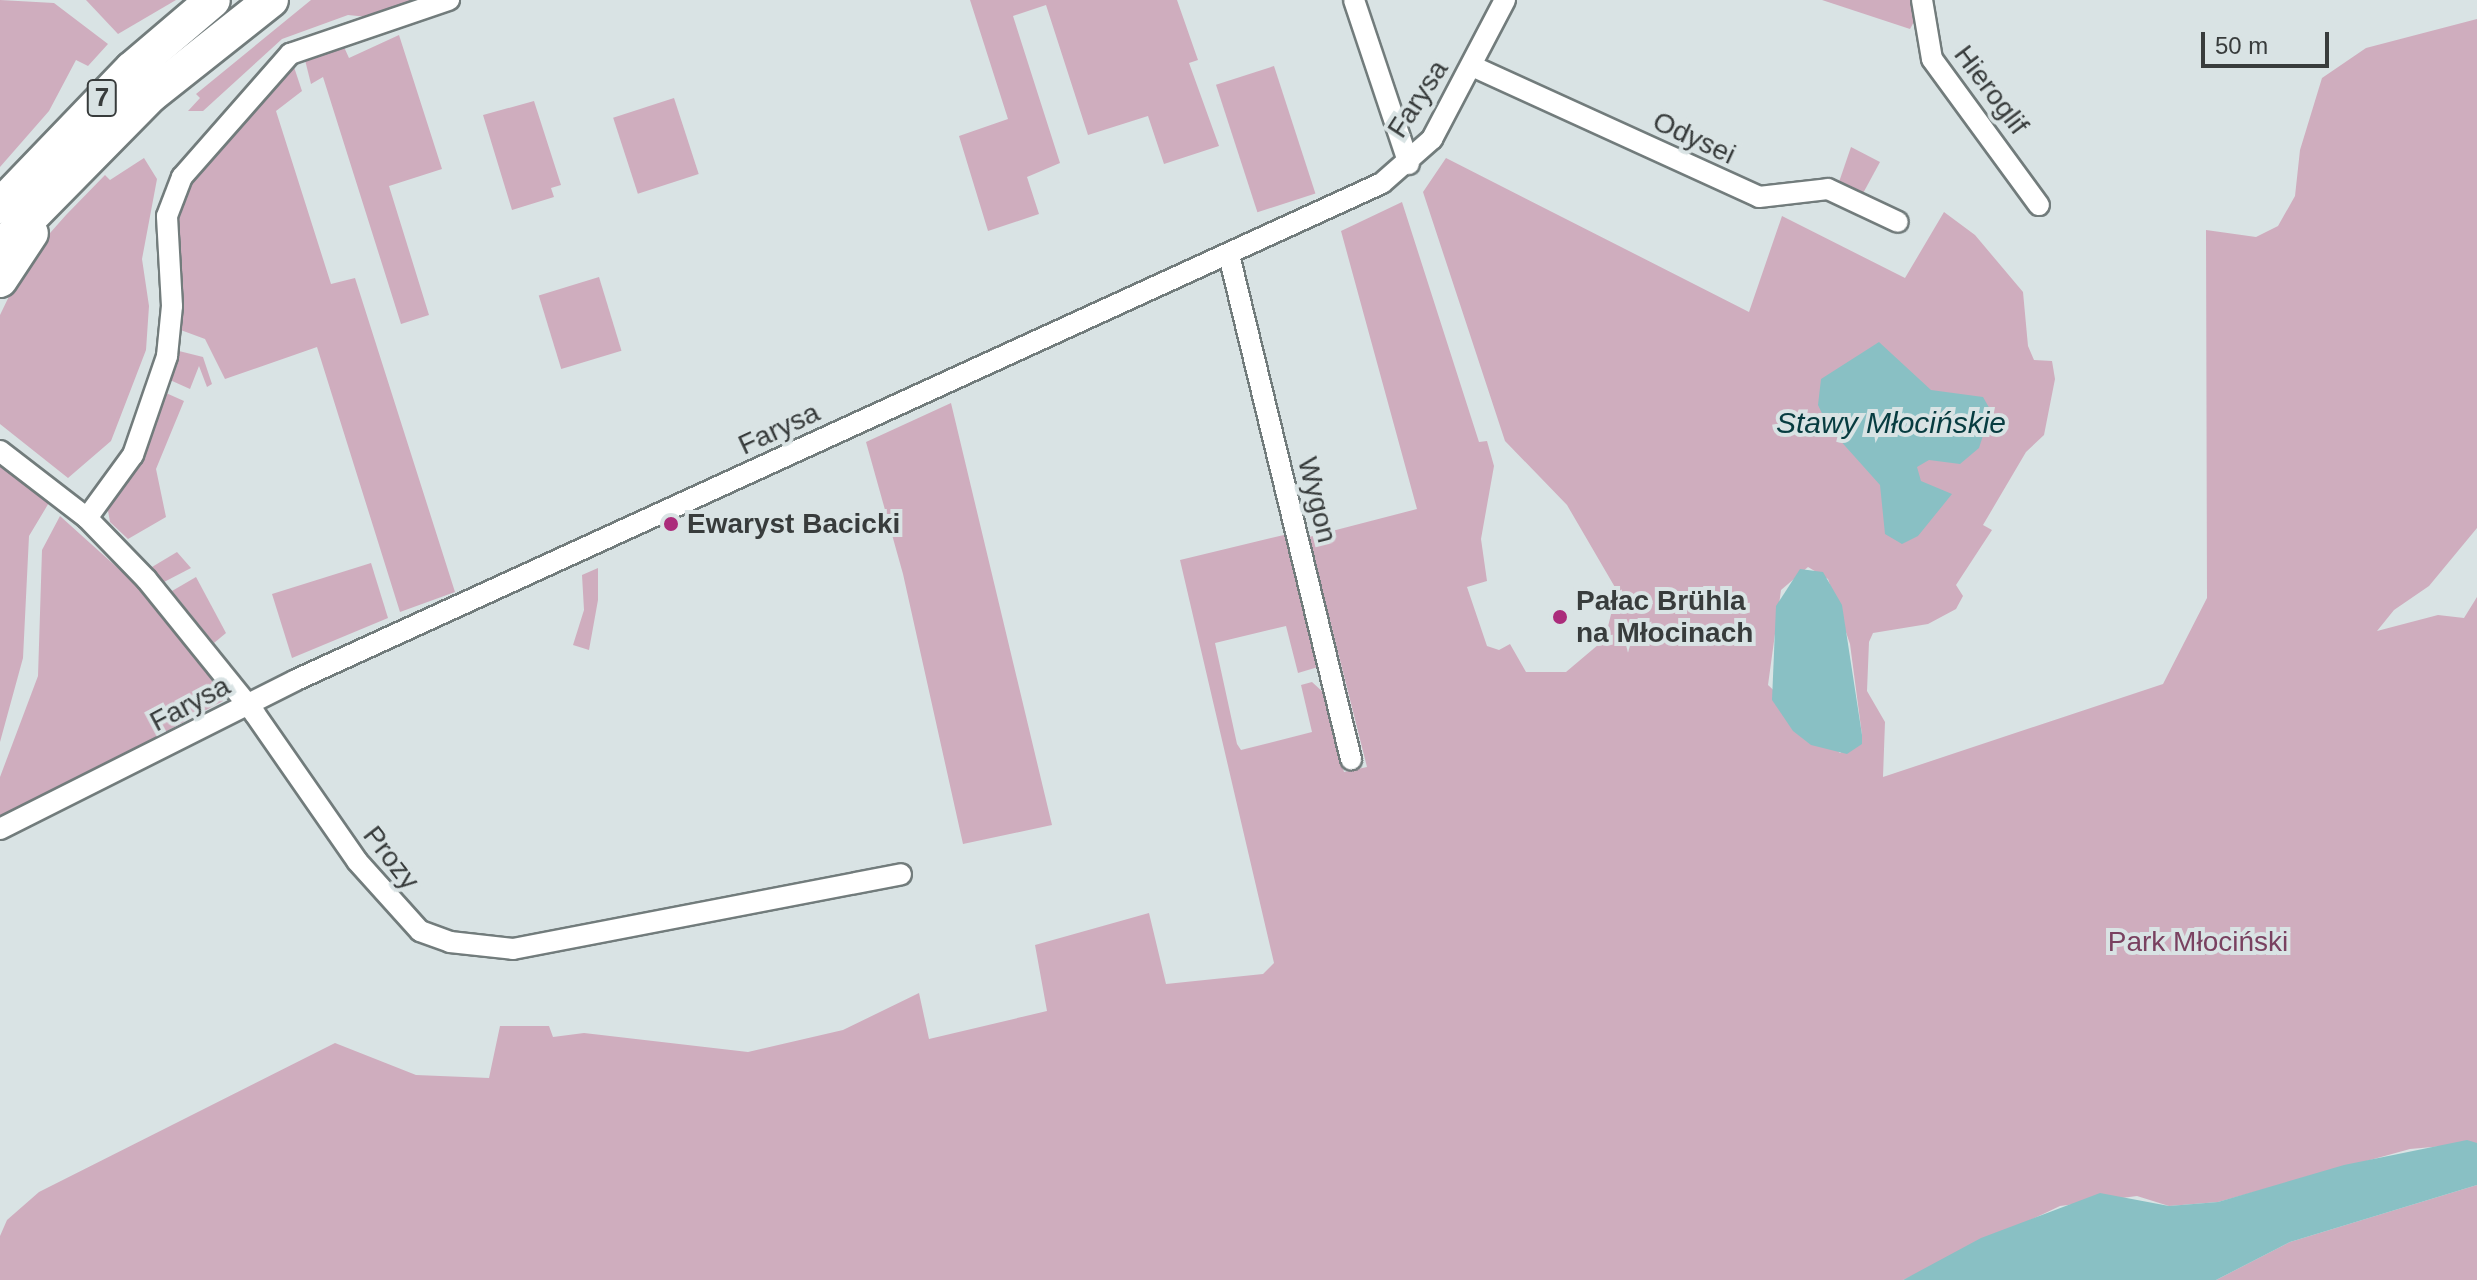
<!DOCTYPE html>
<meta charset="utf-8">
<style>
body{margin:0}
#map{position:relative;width:2477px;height:1280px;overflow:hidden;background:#d9e3e4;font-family:Arial,sans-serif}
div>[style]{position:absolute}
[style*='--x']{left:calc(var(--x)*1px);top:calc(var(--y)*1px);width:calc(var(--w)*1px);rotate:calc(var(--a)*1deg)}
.green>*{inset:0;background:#cfadbe;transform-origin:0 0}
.water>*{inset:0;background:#89c0c4}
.roads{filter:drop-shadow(2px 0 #727c7c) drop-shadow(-2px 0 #727c7c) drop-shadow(0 2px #727c7c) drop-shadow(0 -2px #727c7c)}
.minor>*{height:20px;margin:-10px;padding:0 10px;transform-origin:10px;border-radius:10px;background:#fff}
.trunk>*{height:34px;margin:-17px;padding:0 17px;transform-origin:17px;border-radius:17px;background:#fff}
.dots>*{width:22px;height:22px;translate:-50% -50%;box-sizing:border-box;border:4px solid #d9e3e4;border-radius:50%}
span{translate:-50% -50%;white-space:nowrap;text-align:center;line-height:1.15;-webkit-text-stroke:8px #d9e3e4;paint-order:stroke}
.shield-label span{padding:2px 6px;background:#d9e3e4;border:2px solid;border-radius:6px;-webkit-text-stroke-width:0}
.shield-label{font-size:26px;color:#383c3c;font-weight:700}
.street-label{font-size:28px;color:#383c3c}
.poi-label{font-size:28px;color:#383c3c;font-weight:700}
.left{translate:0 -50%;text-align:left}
.park-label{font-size:28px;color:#794160}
.water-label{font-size:30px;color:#073c40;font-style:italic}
.scale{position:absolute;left:2201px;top:32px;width:128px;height:36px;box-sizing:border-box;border:4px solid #383c3c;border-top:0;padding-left:10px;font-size:24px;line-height:28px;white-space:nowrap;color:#383c3c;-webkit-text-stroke:6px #d9e3e4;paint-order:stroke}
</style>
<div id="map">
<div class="green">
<div style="clip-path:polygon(0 0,54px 3px,108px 44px,88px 66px,76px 60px,49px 111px,0 167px)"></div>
<div style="clip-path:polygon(86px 0,176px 0,118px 34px)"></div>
<div style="clip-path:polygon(311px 0,434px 0,378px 18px,348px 15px,282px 39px,203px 111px,188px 111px,200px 98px,196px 94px)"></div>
<div style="clip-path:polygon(970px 0,1177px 0,1198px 60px,1189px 63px,1219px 146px,1164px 164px,1148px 116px,1088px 135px,1046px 5px,1013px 16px,1060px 163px,1027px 177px,1039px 214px,988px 231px,959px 136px,1008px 119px)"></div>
<div style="clip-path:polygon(1822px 0,1913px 0,1915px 20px,1910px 29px)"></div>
<div style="clip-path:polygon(evenodd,2477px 19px,2477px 528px,2429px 586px,2394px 610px,2377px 631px,2438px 615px,2464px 618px,2477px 597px,2477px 1143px,2410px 1149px,2218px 1202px,2169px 1206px,2137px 1196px,2060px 1206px,1903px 1280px,0 1280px,0 1236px,7px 1220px,39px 1192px,335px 1043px,416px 1075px,489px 1078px,500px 1026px,549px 1026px,553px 1037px,584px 1033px,748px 1052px,843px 1030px,919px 993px,929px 1039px,1047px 1011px,1035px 945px,1149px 913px,1166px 984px,1263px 974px,1274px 963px,1180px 560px,1288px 534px,1318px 667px,1298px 673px,1286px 626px,1215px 643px,1237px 744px,1241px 750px,1312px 732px,1301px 685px,1312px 682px,1324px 693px,1344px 772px,1367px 767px,1309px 537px,1417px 509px,1341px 231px,1402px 202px,1479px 442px,1487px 441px,1494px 466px,1481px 539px,1487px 581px,1467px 587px,1487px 646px,1499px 650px,1510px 644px,1526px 672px,1566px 672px,1605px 639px,1613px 606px,1616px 589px,1567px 505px,1505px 441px,1423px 192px,1446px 158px,1749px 312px,1782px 216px,1905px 278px,1944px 212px,1975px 235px,2023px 292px,2028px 346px,2034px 360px,2052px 361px,2055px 379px,2044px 435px,2026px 452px,1983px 525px,1992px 530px,1956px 585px,1963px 596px,1956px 609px,1928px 624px,1873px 633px,1869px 642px,1867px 691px,1885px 722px,1883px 777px,2163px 684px,2207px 598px,2206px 230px,2256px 237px,2278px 226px,2295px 196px,2300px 150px,2322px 78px,2366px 48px,2477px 19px,1808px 567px,1828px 579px,1850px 644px,1862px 735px,1840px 753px,1768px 685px,1781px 590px,1808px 567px)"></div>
<div style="clip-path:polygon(399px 35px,442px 169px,389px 186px,429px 315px,401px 324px,323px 77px,311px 84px,305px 60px,344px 47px,349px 58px)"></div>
<div style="left:1274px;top:66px;width:134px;height:61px;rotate:72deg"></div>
<div style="clip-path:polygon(294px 67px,302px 91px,276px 111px,331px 284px,355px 278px,455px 592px,400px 612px,317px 347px,225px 379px,205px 339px,178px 329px,171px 235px,184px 190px)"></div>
<div style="left:674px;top:98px;width:80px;height:64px;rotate:72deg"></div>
<div style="clip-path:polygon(534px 101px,561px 185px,551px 188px,554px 197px,512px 210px,483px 115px)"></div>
<div style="clip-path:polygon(1851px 147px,1880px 162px,1861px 197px,1838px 185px)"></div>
<div style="clip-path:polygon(144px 158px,157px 179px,142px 259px,149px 306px,146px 350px,111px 441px,68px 478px,0 424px,0 315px,27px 259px,66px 215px,105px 175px,110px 180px)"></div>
<div style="left:599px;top:277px;width:77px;height:63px;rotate:73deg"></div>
<div style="clip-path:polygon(179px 351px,203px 357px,212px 384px,207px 387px,199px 366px,190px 389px,170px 380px)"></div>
<div style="clip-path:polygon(166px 393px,184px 401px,156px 469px,166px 517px,128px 539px,110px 522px,107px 505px,132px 471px)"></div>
<div style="clip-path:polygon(951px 403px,1052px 825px,963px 844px,903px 574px,866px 442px)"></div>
<div style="clip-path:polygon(0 463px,50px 501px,29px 536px,23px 658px,0 742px)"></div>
<div style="clip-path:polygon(60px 516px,140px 588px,220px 688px,223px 701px,0 820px,0 777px,38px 676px,42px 550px)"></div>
<div style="clip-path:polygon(177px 552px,191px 568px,164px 582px,152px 567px)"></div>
<div style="clip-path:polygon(371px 563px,388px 618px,292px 658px,272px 594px)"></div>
<div style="clip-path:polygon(598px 568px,598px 600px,589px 650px,573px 645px,584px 610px,582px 575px)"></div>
<div style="clip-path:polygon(196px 577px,226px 633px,214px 643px,172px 591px)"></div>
<div style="clip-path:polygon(2477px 1185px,2477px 1280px,2216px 1280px,2290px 1242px)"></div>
</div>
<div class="water">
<div style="clip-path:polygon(1879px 342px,1931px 390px,1983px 397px,1991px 411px,1979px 448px,1960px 464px,1929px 460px,1917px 467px,1921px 481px,1952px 494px,1918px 536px,1902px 544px,1885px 534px,1880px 485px,1829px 428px,1818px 405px,1821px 379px)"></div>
<div style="clip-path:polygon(1800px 569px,1823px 572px,1842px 605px,1862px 735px,1862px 744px,1847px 754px,1811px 745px,1793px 731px,1772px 700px,1776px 606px)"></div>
<div style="clip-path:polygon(2467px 1140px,2477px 1143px,2477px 1185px,2290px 1242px,2216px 1280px,1903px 1280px,1981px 1238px,2100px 1193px,2169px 1206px,2218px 1202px,2344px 1165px)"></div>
</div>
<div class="roads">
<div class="minor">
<div style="--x:1354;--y:0;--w:173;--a:71.5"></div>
<div style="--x:1922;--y:0;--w:60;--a:80.4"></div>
<div style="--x:1932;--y:59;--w:181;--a:53.8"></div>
<div style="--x:1472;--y:66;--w:315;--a:24.5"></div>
<div style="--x:1759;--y:197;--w:69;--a:-6.6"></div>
<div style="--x:1828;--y:189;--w:77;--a:25.2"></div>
<div style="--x:1229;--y:255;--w:519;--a:76.39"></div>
<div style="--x:0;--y:451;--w:110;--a:37.6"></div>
<div style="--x:87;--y:518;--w:86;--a:45.9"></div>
<div style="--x:147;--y:580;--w:172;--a:51.1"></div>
<div style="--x:255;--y:714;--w:179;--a:55.2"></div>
<div style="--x:357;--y:861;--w:94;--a:48"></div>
<div style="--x:420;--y:931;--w:32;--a:20"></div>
<div style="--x:450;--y:942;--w:63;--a:6.3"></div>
<div style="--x:513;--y:949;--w:395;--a:-10.9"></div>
<div style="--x:87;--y:518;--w:78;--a:-53.9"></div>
<div style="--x:133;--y:455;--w:105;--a:-71"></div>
<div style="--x:167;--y:356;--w:50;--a:-84.3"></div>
<div style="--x:172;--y:306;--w:90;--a:-93.2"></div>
<div style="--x:167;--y:216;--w:42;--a:-69"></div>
<div style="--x:182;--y:177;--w:164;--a:-48.7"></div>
<div style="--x:290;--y:54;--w:168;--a:-18.8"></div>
<div style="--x:0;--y:829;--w:331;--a:-26.7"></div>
<div style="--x:296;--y:680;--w:1194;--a:-24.59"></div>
<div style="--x:1382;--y:183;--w:67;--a:-41.3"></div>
<div style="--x:1432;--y:139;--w:157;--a:-62.3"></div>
</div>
<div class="trunk">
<div style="--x:0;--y:206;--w:190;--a:-46.1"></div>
<div style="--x:132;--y:69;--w:106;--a:-40.4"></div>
<div style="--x:0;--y:248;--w:215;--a:-45.4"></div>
<div style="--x:151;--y:95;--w:153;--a:-38.4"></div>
<div style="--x:0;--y:280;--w:56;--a:-56.6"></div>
</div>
</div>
<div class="dots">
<div style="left:671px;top:524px;background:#ab2c7b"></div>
<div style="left:1560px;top:617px;background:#ab2c7b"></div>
</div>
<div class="shield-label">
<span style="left:102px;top:98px">7</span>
</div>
<div class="street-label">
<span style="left:1991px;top:90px;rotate:53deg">Hieroglif</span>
<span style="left:1418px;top:99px;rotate:-57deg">Farysa</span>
<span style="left:1694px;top:138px;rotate:25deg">Odysei</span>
<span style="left:779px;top:429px;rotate:-25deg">Farysa</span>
<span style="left:1317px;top:500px;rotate:76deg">Wygon</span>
<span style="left:190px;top:704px;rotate:-28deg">Farysa</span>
<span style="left:391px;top:858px;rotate:52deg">Prozy</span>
</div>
<div class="poi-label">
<span class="left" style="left:687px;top:524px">Ewaryst Bacicki</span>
<span class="left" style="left:1576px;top:617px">Pałac Brühla<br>na Młocinach</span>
</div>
<div class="park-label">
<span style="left:2198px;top:942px">Park Młociński</span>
</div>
<div class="water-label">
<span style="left:1891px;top:423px">Stawy Młocińskie</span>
</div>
<div class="scale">50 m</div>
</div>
